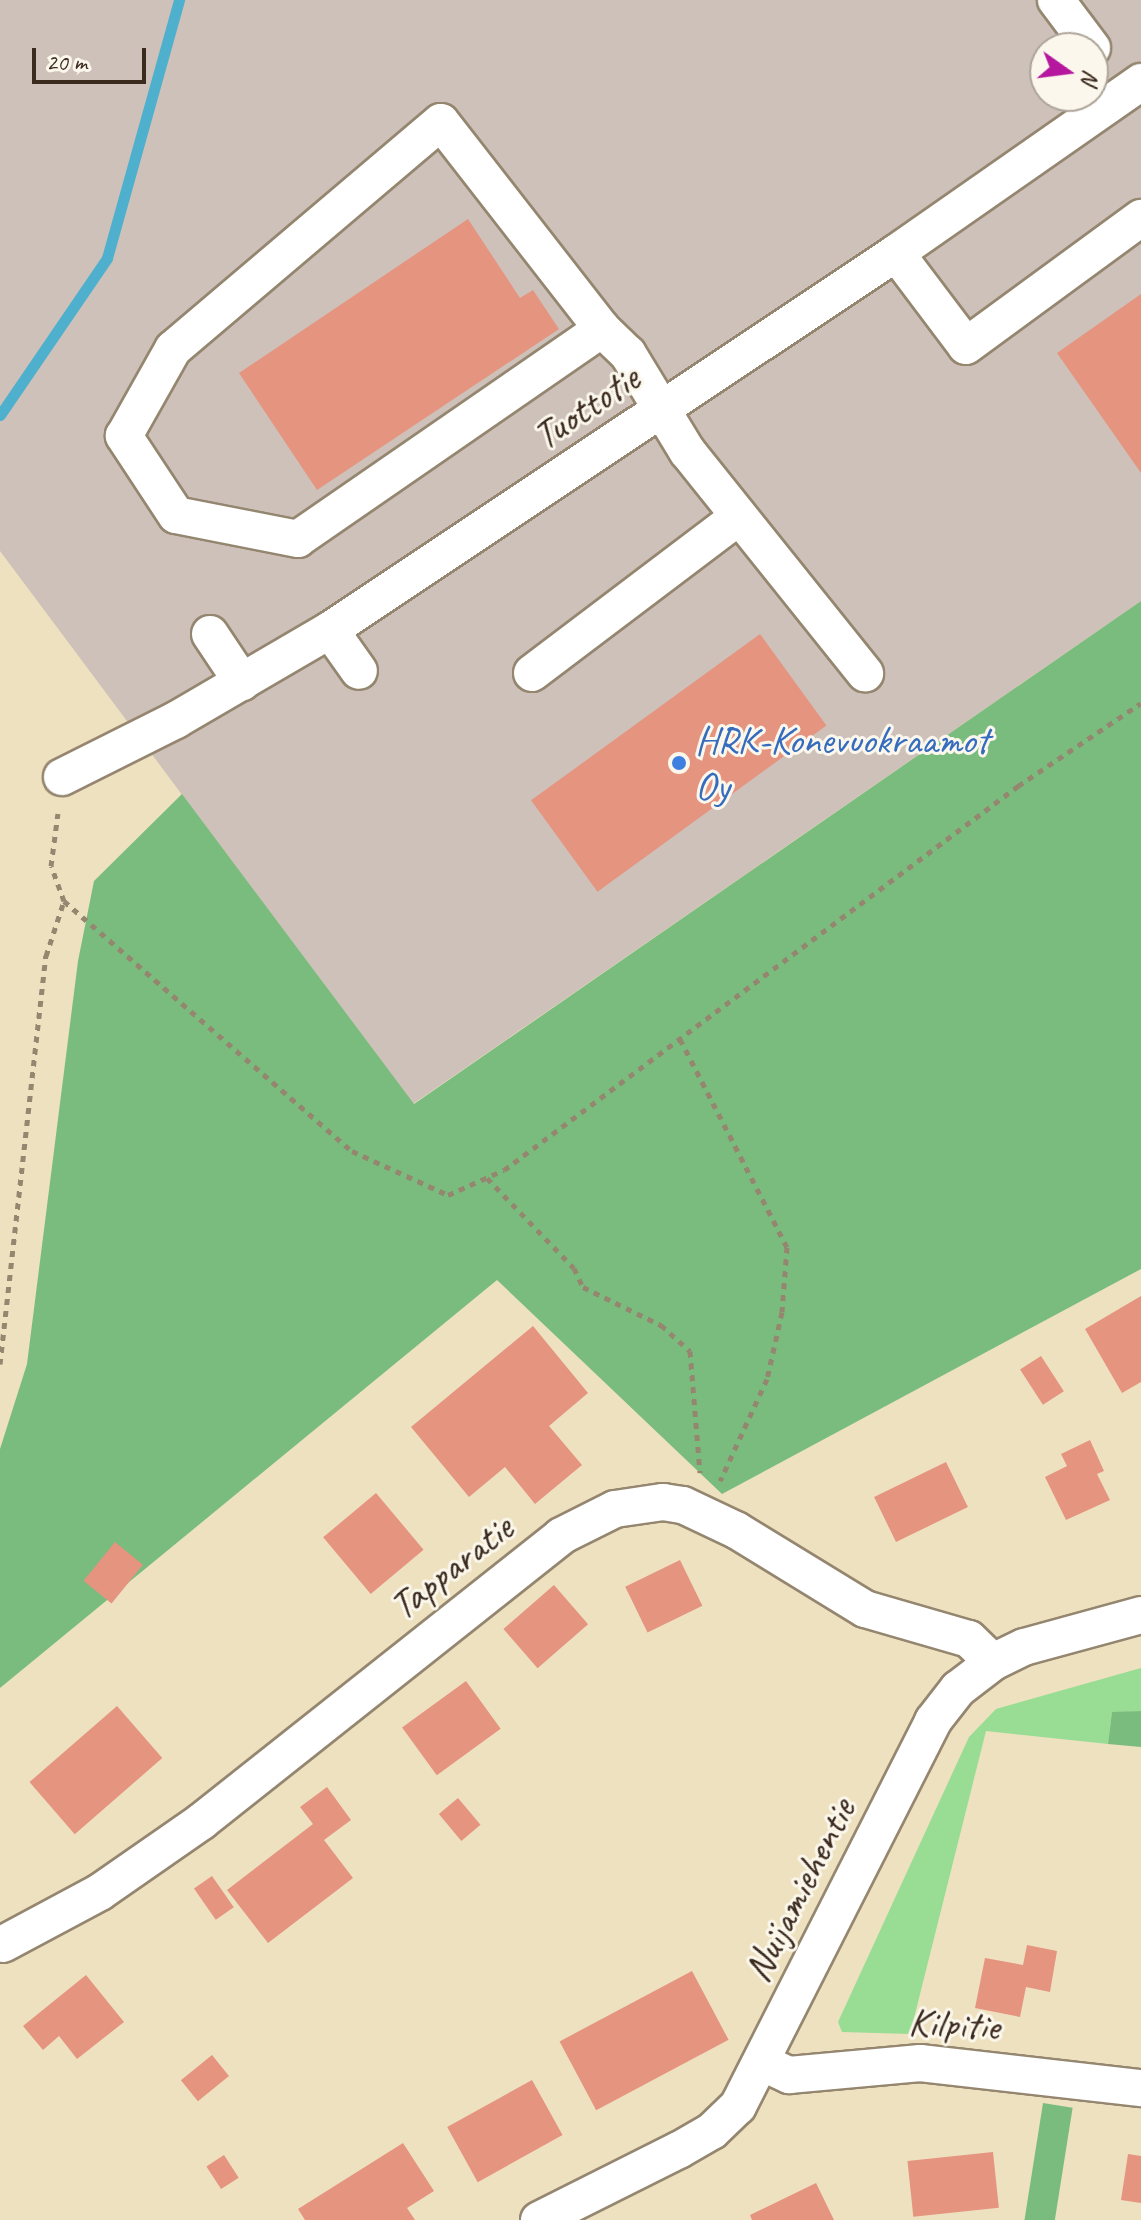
<!DOCTYPE html>
<style>
body{margin:0}
#map{position:relative;width:1141px;height:2220px;overflow:hidden;background:#eee1c0;font-family:Caveat,sans-serif}
div>[style]{position:absolute}
[style*='--x']{left:calc(var(--x)*1px);top:calc(var(--y)*1px);width:calc(var(--w)*1px);rotate:calc(var(--a)*1deg)}
.industrial>*{inset:0;background:#cec1ba}
.green>*{inset:0;background:#99dc94}
.forest>*{inset:0;background:#7abc7e;transform-origin:0 0}
.stream>*{height:11px;margin:-5.5px;padding:0 5.5px;transform-origin:5.5px;border-radius:5.5px;background:#4eb0cd}
.building>*{inset:0;background:#e5947f;transform-origin:0 0}
.path>*{height:5px;margin-top:-2.5px;transform-origin:0;background:repeating-linear-gradient(90deg,#94866f 0 6px,transparent 0 12px)}
.roads{filter:drop-shadow(2px 0 #94866f) drop-shadow(-2px 0 #94866f) drop-shadow(0 2px #94866f) drop-shadow(0 -2px #94866f)}
.minor>*{height:36px;margin:-18px;padding:0 18px;transform-origin:18px;border-radius:18px;background:#fff}
.dots>*{width:22px;height:22px;translate:-50% -50%;box-sizing:border-box;border:4px solid #fbf7ec;border-radius:50%}
span{translate:-50% -50%;white-space:nowrap;text-align:center;line-height:1.15;-webkit-text-stroke:6px #fbf7ec;paint-order:stroke}
.street-label{font-size:40px;color:#3b2a1e}
.shop-label{font-size:40px;color:#366cbe}
.left{translate:0 -50%;text-align:left}
.north{position:absolute;left:1029px;top:32px;width:80px;height:80px;box-sizing:border-box;background:#fbf7ec;border:2px solid #aea59a;border-radius:50%;rotate:104deg;font-size:22px;font-weight:700;line-height:32px;text-align:center;color:#3b2a1e}
.north::after{content:'';display:block;margin:auto;width:28px;height:36px;background:#b5179e;clip-path:polygon(50% 0,100% 100%,50% 72%,0 100%)}
.scale{position:absolute;left:32px;top:48px;width:114px;height:36px;box-sizing:border-box;border:4px solid #3b2a1e;border-top:0;padding-left:10px;font-size:24px;line-height:28px;white-space:nowrap;color:#3b2a1e;-webkit-text-stroke:6px #fbf7ec;paint-order:stroke}
</style>
<div id="map">
<div class="industrial">
<div style="clip-path:polygon(evenodd,0 0,1141px 0,1141px 601px,413px 1104px,0 551px,0 0,1045px 48px,1093px 48px,1093px 96px,1045px 96px,1045px 48px)"></div>
</div>
<div class="green">
<div style="clip-path:polygon(1141px 1668px,1141px 1711px,1112px 1713px,1108px 1744px,986px 1731px,910px 2034px,842px 2032px,838px 2022px,969px 1737px,996px 1709px)"></div>
</div>
<div class="forest">
<div style="clip-path:polygon(1141px 601px,1141px 1269px,722px 1494px,497px 1280px,0 1688px,0 1449px,27px 1364px,78px 961px,94px 881px,182px 794px,414px 1104px)"></div>
<div style="clip-path:polygon(1141px 1711px,1141px 1747px,1108px 1744px,1112px 1712px)"></div>
<div style="left:1043px;top:2103px;width:30px;height:119px;rotate:9deg"></div>
</div>
<div class="stream">
<div style="--x:0;--y:415;--w:190;--a:-55.7"></div>
<div style="--x:107;--y:258;--w:268;--a:-74.4"></div>
</div>
<div class="building">
<div style="clip-path:polygon(468px 219px,520px 298px,533px 290px,559px 329px,317px 490px,239px 373px)"></div>
<div style="clip-path:polygon(1141px 294px,1141px 473px,1057px 353px)"></div>
<div style="left:760px;top:634px;width:113px;height:283px;rotate:54deg"></div>
<div style="clip-path:polygon(1141px 1296px,1141px 1382px,1122px 1393px,1085px 1329px)"></div>
<div style="clip-path:polygon(533px 1326px,588px 1393px,549px 1426px,582px 1465px,535px 1504px,505px 1467px,469px 1497px,411px 1427px)"></div>
<div style="left:1041px;top:1356px;width:42px;height:25px;rotate:57deg"></div>
<div style="clip-path:polygon(1090px 1440px,1104px 1471px,1097px 1474px,1110px 1500px,1066px 1520px,1045px 1477px,1067px 1466px,1061px 1454px)"></div>
<div style="left:946px;top:1462px;width:50px;height:80px;rotate:64deg"></div>
<div style="left:376px;top:1493px;width:74px;height:69px;rotate:50deg"></div>
<div style="left:115px;top:1542px;width:36px;height:50px;rotate:39deg"></div>
<div style="left:680px;top:1560px;width:51px;height:61px;rotate:64deg"></div>
<div style="left:554px;top:1585px;width:52px;height:67px;rotate:49deg"></div>
<div style="left:466px;top:1681px;width:59px;height:79px;rotate:54deg"></div>
<div style="left:117px;top:1706px;width:69px;height:116px;rotate:49deg"></div>
<div style="clip-path:polygon(327px 1787px,351px 1820px,324px 1840px,353px 1878px,268px 1943px,227px 1890px,313px 1824px,300px 1807px)"></div>
<div style="left:458px;top:1798px;width:35px;height:25px;rotate:50deg"></div>
<div style="left:212px;top:1876px;width:38px;height:22px;rotate:55deg"></div>
<div style="clip-path:polygon(1027px 1945px,1057px 1951px,1050px 1992px,1026px 1987px,1020px 2017px,975px 2008px,985px 1958px,1023px 1965px)"></div>
<div style="left:692px;top:1971px;width:78px;height:150px;rotate:62deg"></div>
<div style="clip-path:polygon(86px 1975px,124px 2022px,77px 2059px,59px 2036px,43px 2050px,23px 2026px)"></div>
<div style="left:212px;top:2055px;width:27px;height:40px;rotate:51deg"></div>
<div style="left:532px;top:2080px;width:63px;height:97px;rotate:61deg"></div>
<div style="clip-path:polygon(403px 2143px,434px 2191px,407px 2208px,415px 2220px,305px 2220px,298px 2209px)"></div>
<div style="left:993px;top:2152px;width:56px;height:86px;rotate:84deg"></div>
<div style="clip-path:polygon(1128px 2154px,1141px 2156px,1141px 2203px,1121px 2200px)"></div>
<div style="left:224px;top:2155px;width:27px;height:21px;rotate:57deg"></div>
<div style="clip-path:polygon(816px 2183px,834px 2220px,752px 2220px,750px 2215px)"></div>
</div>
<div class="path">
<div style="--x:64;--y:901;--w:381;--a:41"></div>
<div style="--x:352;--y:1151;--w:106;--a:24.6"></div>
<div style="--x:448;--y:1195;--w:61;--a:-24.1"></div>
<div style="--x:504;--y:1170;--w:642;--a:-36.76"></div>
<div style="--x:1018;--y:786;--w:148;--a:-34"></div>
<div style="--x:680;--y:1039;--w:234;--a:62.8"></div>
<div style="--x:787;--y:1247;--w:65;--a:94.4"></div>
<div style="--x:782;--y:1312;--w:69;--a:102.6"></div>
<div style="--x:767;--y:1379;--w:112;--a:114.7"></div>
<div style="--x:487;--y:1178;--w:125;--a:46"></div>
<div style="--x:574;--y:1268;--w:21;--a:65"></div>
<div style="--x:583;--y:1287;--w:87;--a:26"></div>
<div style="--x:661;--y:1325;--w:39;--a:42"></div>
<div style="--x:690;--y:1351;--w:122;--a:85.3"></div>
<div style="--x:0;--y:1364;--w:411;--a:-83.6"></div>
<div style="--x:46;--y:956;--w:58;--a:-71.9"></div>
<div style="--x:64;--y:901;--w:37;--a:-110"></div>
<div style="--x:51;--y:866;--w:53;--a:-82.5"></div>
</div>
<div class="roads">
<div class="minor">
<div style="--x:1056;--y:0;--w:60;--a:53.1"></div>
<div style="--x:896;--y:253;--w:116;--a:53"></div>
<div style="--x:966;--y:346;--w:217;--a:-36.2"></div>
<div style="--x:602;--y:329;--w:369;--a:145.4"></div>
<div style="--x:298;--y:539;--w:124;--a:-168.9"></div>
<div style="--x:176;--y:515;--w:95;--a:-123.4"></div>
<div style="--x:124;--y:436;--w:100;--a:-60.6"></div>
<div style="--x:173;--y:349;--w:351;--a:-40.3"></div>
<div style="--x:441;--y:122;--w:262;--a:52.1"></div>
<div style="--x:602;--y:329;--w:36;--a:44"></div>
<div style="--x:628;--y:354;--w:114;--a:58.7"></div>
<div style="--x:687;--y:451;--w:285;--a:51.3"></div>
<div style="--x:330;--y:630;--w:50;--a:54.7"></div>
<div style="--x:210;--y:634;--w:58;--a:56.3"></div>
<div style="--x:532;--y:673;--w:258;--a:-37.1"></div>
<div style="--x:62;--y:777;--w:127;--a:-26.6"></div>
<div style="--x:176;--y:720;--w:178;--a:-30.3"></div>
<div style="--x:330;--y:630;--w:680;--a:-33.67"></div>
<div style="--x:896;--y:253;--w:299;--a:-34.9"></div>
<div style="--x:3;--y:1944;--w:110;--a:-28.2"></div>
<div style="--x:100;--y:1892;--w:124;--a:-34.8"></div>
<div style="--x:202;--y:1821;--w:458;--a:-38.4"></div>
<div style="--x:561;--y:1536;--w:60;--a:-26.6"></div>
<div style="--x:615;--y:1509;--w:49;--a:-8.3"></div>
<div style="--x:663;--y:1502;--w:20;--a:9"></div>
<div style="--x:683;--y:1505;--w:59;--a:25.3"></div>
<div style="--x:736;--y:1530;--w:151;--a:31.5"></div>
<div style="--x:865;--y:1609;--w:108;--a:16.1"></div>
<div style="--x:969;--y:1639;--w:33;--a:44"></div>
<div style="--x:763;--y:2063;--w:29;--a:25"></div>
<div style="--x:789;--y:2075;--w:132;--a:-5.2"></div>
<div style="--x:920;--y:2063;--w:222;--a:6.5"></div>
<div style="--x:539;--y:2220;--w:157;--a:-26.6"></div>
<div style="--x:679;--y:2150;--w:38;--a:-30"></div>
<div style="--x:712;--y:2131;--w:36;--a:-44"></div>
<div style="--x:738;--y:2106;--w:432;--a:-63.1"></div>
<div style="--x:933;--y:1721;--w:41;--a:-52"></div>
<div style="--x:958;--y:1689;--w:44;--a:-37.6"></div>
<div style="--x:993;--y:1662;--w:34;--a:-26"></div>
<div style="--x:1024;--y:1647;--w:121;--a:-15.3"></div>
</div>
</div>
<div class="dots">
<div style="left:679px;top:763px;background:#3f7fe0"></div>
</div>
<div class="street-label">
<span style="left:586px;top:407px;rotate:-34deg">Tuottotie</span>
<span style="left:451px;top:1567px;rotate:-38deg">Tapparatie</span>
<span style="left:799px;top:1890px;rotate:-63deg">Nuijamiehentie</span>
<span style="left:954px;top:2024px;rotate:3deg">Kilpitie</span>
</div>
<div class="shop-label">
<span class="left" style="left:695px;top:763px">HRK-Konevuokraamot<br>Oy</span>
</div>
<div class="north">N</div>
<div class="scale">20 m</div>
</div>
